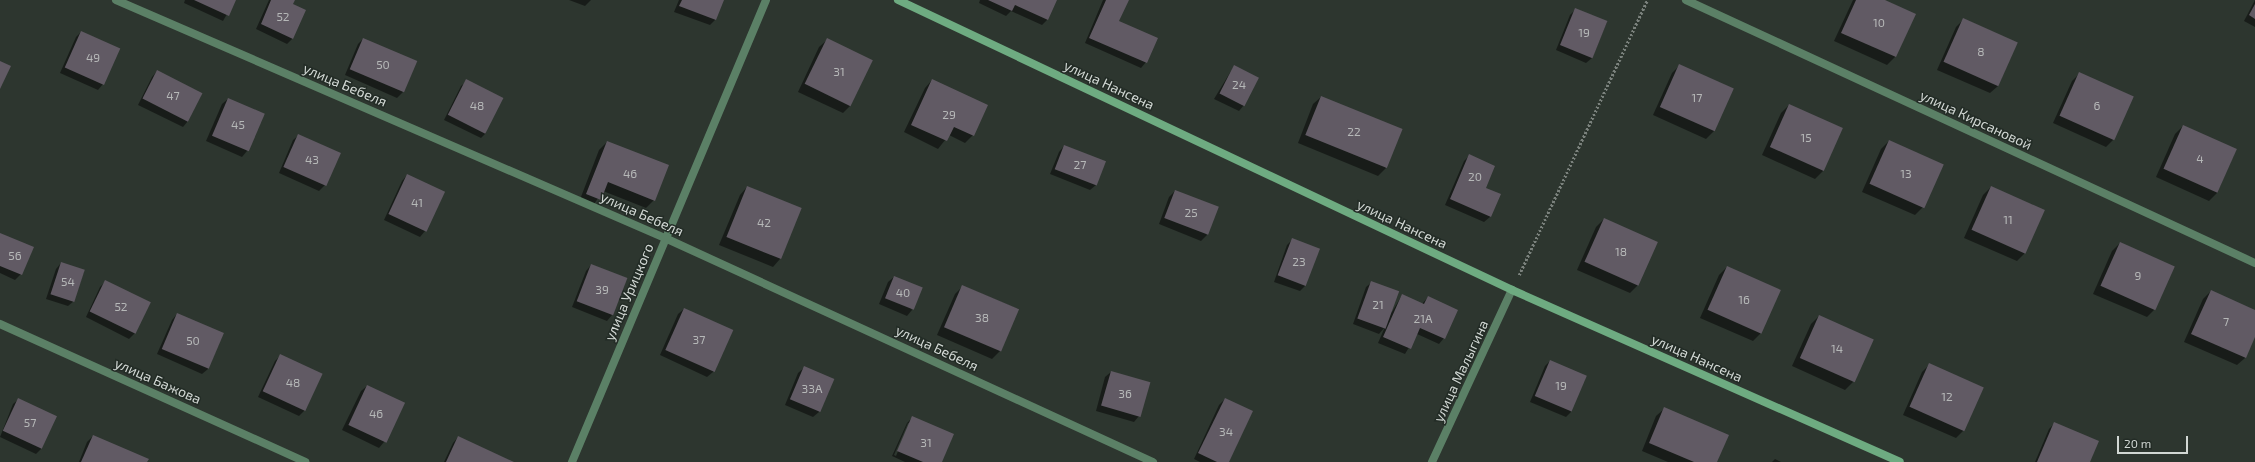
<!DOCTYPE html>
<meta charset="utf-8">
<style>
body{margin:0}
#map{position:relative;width:2255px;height:462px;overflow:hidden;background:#2d362f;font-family:"Exo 2",sans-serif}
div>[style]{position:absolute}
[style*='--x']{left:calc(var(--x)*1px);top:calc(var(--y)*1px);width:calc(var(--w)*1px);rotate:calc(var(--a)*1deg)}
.shadow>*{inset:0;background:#0007}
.building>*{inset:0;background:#615a64;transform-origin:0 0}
.path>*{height:2.5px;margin-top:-1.25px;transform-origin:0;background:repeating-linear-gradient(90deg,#7b827d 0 2px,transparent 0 4px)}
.street>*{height:8px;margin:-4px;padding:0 4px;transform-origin:4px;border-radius:4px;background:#5b8066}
.secondary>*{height:8px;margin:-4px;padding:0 4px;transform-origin:4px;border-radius:4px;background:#6eab81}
span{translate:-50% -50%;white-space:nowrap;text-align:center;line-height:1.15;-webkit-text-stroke:3px #232c26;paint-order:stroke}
.number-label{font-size:12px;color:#b6b8b8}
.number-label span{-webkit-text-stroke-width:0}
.street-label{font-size:14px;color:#d2d8d4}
.scale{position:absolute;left:2117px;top:436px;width:71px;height:18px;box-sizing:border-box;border:2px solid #d2d8d4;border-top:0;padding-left:5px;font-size:12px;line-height:14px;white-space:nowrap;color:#d2d8d4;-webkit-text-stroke:3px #232c26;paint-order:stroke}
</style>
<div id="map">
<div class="shadow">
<div style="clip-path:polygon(185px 0,235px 0,223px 21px,184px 3px)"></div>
<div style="clip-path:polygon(269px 0,293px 0,291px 5px,293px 38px,287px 44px,256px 29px)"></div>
<div style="clip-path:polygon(569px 0,591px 0,585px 6px)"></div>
<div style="clip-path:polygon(679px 0,723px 0,715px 20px,710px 25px,674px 12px)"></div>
<div style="clip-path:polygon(980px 0,1056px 0,1047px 20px,1042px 25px,1011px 11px,1006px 16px,979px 3px)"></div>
<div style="clip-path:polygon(1103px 0,1128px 0,1118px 22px,1146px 62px,1141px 68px,1085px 43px)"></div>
<div style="clip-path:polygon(1853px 0,1883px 0,1914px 14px,1895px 57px,1887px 65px,1834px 41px)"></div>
<div style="clip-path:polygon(2255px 0,2255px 27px,2244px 21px)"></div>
<div style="clip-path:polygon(1576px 9px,1607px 22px,1592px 58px,1586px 63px,1556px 50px,1570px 15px)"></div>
<div style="clip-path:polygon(1964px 19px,2017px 43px,1998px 86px,1990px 93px,1937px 70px,1956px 27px)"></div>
<div style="clip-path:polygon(81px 32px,103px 84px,98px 90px,60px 73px,76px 37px)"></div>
<div style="clip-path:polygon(363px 39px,403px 92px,397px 98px,345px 75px,358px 44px)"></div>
<div style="clip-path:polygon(827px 40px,851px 105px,843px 113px,798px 92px,819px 47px)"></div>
<div style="clip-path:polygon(1680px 65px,1714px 131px,1706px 139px,1653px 115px,1672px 73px)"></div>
<div style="clip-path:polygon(1234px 66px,1244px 105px,1239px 111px,1214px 99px)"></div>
<div style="clip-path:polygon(157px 71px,188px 121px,183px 127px,138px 105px,152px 77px)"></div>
<div style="clip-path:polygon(2080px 73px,2113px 140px,2106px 147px,2053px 123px,2072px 81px)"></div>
<div style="clip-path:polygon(932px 80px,973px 135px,965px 143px,949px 135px,938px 149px,904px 132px,925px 88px)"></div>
<div style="clip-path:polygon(467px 81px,486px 133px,481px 138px,444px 120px,461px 86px)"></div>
<div style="clip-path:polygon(1321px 97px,1386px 168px,1378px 176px,1298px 143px,1313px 104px)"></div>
<div style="clip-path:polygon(228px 99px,247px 151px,242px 157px,206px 141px,222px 104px)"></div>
<div style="clip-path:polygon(1789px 105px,1823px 171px,1815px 179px,1762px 155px,1781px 113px)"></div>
<div style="clip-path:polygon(2183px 126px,2236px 150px,2217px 193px,2209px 201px,2156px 177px,2175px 134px)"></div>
<div style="clip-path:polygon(299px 135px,325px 185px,319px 191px,279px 173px,293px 140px)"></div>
<div style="clip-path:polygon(1889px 141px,1923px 207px,1915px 215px,1862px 192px,1881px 149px)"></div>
<div style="clip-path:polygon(607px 142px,654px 200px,646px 208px,603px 191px,592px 207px,579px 202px,599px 150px)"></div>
<div style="clip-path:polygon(1064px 146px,1096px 185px,1090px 190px,1050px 174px,1059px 152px)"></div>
<div style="clip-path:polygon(1469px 156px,1484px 188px,1499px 195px,1490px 217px,1484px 222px,1445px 205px,1464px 161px)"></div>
<div style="clip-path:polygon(407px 175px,425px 231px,420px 237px,384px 220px,402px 181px)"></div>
<div style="clip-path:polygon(747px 187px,800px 209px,780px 259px,773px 267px,719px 245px,740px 195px)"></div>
<div style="clip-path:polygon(1991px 187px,2025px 253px,2017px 261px,1964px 238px,1983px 195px)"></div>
<div style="clip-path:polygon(1175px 191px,1207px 235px,1201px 241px,1159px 224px,1169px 197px)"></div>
<div style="clip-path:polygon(1604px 219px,1638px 285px,1630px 293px,1577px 270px,1596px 227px)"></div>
<div style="clip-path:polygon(0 234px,21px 274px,15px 280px,0 273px)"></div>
<div style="clip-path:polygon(1293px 239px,1305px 286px,1300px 291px,1274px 282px,1287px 245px)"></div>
<div style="clip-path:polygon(2120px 243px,2154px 310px,2147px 317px,2093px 294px,2112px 251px)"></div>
<div style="clip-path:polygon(61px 263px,84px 271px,74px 301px,68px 306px,46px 299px,56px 269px)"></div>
<div style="clip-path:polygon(591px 265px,612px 315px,607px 321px,572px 307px,586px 271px)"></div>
<div style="clip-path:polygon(1727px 267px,1761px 333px,1753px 341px,1700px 318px,1719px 275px)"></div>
<div style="clip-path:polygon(894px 277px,912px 310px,907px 316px,879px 304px,888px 282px)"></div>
<div style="clip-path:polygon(106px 281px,135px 333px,129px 339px,86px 317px,100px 287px)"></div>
<div style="clip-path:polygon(1372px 282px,1392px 312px,1402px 295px,1422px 304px,1428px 297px,1444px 338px,1439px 344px,1417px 334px,1405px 354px,1378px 343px,1385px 327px,1379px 334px,1353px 324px,1366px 287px)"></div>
<div style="clip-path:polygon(963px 286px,1018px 309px,1000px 351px,992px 359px,937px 335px,955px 294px)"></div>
<div style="clip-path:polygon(2211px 291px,2255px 311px,2255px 335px,2245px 358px,2237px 365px,2184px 342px,2203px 299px)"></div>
<div style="clip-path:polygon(684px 309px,731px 331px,713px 372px,707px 377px,660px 355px,678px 314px)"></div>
<div style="clip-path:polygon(177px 314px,223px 334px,208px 369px,202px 374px,157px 354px,172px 320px)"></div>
<div style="clip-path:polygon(1819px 316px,1853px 382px,1845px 390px,1792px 366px,1811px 324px)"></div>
<div style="clip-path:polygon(281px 355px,305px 410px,299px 416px,258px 397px,275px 361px)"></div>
<div style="clip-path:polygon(1550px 361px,1571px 412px,1566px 417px,1530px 402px,1545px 366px)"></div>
<div style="clip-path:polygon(1930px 364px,1964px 430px,1956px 438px,1903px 415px,1922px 372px)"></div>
<div style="clip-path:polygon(804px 368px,819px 412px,813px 417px,785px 405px,798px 373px)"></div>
<div style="clip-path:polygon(1111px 372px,1139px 416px,1134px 422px,1096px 411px,1105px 377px)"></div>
<div style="clip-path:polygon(367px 386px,384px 442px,379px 448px,342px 430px,361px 391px)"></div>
<div style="clip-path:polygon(19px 399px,41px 449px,36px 454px,0 437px,13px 404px)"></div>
<div style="clip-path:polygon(1225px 399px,1228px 462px,1200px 462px,1194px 459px,1219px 405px)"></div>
<div style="clip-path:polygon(1664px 409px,1716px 462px,1668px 462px,1642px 451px,1656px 416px)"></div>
<div style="clip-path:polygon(evenodd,912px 418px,941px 462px,905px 462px,892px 456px,907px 423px,912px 418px,908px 423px,910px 423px,896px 456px,894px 455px,908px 423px)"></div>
<div style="clip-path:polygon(2055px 423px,2089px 462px,2035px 462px,2049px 429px)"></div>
<div style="clip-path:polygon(93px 436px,146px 462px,79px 462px,87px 442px)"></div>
<div style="clip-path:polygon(458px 437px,512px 462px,444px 462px,453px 443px)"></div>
<div style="clip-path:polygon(1775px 459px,1781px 462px,1772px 462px)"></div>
</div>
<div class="building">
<div style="clip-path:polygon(194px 0,236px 0,229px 16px)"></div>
<div style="clip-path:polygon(271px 0,295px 0,293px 4px,306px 10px,293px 39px,261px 24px)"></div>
<div style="clip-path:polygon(682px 0,724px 0,716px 20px,679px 6px)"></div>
<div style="clip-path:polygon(988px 0,1057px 0,1048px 20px,1015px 5px,1012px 11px)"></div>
<div style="clip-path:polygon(1106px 0,1129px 0,1119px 21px,1158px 38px,1147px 63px,1089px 38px)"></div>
<div style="clip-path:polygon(1856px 0,1885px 0,1916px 14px,1896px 57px,1841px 33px)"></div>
<div style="clip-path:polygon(2255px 4px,2255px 19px,2249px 15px)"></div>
<div style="left:1575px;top:8px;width:35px;height:40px;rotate:22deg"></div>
<div style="left:1963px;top:18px;width:60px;height:48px;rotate:24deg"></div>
<div style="left:81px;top:31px;width:43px;height:40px;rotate:24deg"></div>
<div style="left:363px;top:38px;width:59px;height:34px;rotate:23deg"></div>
<div style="left:827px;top:38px;width:51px;height:51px;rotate:26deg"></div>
<div style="clip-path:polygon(0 61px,11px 66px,0 89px)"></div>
<div style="left:1679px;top:64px;width:60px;height:47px;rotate:24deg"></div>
<div style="left:1234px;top:65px;width:28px;height:32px;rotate:27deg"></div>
<div style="left:157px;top:70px;width:51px;height:32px;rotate:27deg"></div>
<div style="left:2079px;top:72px;width:60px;height:48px;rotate:24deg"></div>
<div style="left:466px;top:79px;width:42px;height:40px;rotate:27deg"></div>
<div style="clip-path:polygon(932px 79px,988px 105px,974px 136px,954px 127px,947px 141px,911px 125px)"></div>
<div style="left:1321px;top:96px;width:88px;height:42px;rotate:22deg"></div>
<div style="left:228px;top:98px;width:40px;height:41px;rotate:23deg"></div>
<div style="left:1789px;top:104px;width:59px;height:47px;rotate:24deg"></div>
<div style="left:2183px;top:125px;width:59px;height:48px;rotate:24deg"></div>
<div style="left:298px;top:134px;width:47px;height:36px;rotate:24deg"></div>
<div style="left:1889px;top:140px;width:60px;height:48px;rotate:24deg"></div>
<div style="clip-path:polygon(607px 141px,669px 165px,655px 201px,608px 182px,601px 200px,586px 194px)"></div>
<div style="left:1064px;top:145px;width:45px;height:26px;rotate:21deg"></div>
<div style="clip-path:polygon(1469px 154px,1495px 166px,1486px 188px,1501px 194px,1491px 217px,1450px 199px)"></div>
<div style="left:407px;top:174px;width:42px;height:44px;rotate:25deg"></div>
<div style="left:747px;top:186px;width:59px;height:55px;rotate:22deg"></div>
<div style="left:1991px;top:186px;width:59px;height:48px;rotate:24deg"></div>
<div style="left:1175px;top:190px;width:47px;height:30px;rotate:21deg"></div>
<div style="left:1604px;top:218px;width:59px;height:48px;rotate:24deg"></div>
<div style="clip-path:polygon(0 233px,34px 247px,22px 275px,0 266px)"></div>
<div style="left:1292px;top:238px;width:30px;height:40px;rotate:21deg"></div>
<div style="left:2120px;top:242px;width:60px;height:48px;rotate:24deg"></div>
<div style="left:61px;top:262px;width:25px;height:34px;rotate:18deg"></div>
<div style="left:591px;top:264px;width:39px;height:40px;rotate:21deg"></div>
<div style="left:1727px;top:266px;width:59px;height:48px;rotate:24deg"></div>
<div style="left:894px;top:276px;width:31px;height:24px;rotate:22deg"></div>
<div style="left:105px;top:280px;width:51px;height:35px;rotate:26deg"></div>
<div style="left:1371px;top:281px;width:30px;height:40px;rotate:20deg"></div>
<div style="left:962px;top:285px;width:62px;height:46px;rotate:23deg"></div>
<div style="clip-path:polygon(2211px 290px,2255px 310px,2255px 337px,2246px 358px,2191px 334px)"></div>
<div style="clip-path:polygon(1402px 294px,1424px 304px,1428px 296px,1458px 310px,1445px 339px,1420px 328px,1411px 349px,1383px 337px)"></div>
<div style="left:684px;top:308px;width:54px;height:46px;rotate:24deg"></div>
<div style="left:177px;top:313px;width:51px;height:39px;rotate:23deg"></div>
<div style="left:1819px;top:315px;width:60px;height:47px;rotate:24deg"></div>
<div style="left:280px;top:354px;width:47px;height:41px;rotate:25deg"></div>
<div style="left:1550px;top:360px;width:40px;height:39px;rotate:23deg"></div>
<div style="left:1929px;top:363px;width:60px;height:48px;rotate:24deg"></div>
<div style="left:804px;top:366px;width:33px;height:36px;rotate:23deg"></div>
<div style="left:1111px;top:371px;width:41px;height:36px;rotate:16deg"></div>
<div style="left:367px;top:385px;width:42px;height:44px;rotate:25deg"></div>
<div style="left:18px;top:398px;width:43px;height:36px;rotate:25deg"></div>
<div style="clip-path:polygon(1225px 398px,1253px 411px,1229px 462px,1217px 462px,1198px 453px)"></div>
<div style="clip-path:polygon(1664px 407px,1729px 435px,1717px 462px,1694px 462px,1649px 443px)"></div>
<div style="clip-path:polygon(912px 416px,954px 434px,942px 462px,923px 462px,897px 451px)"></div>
<div style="clip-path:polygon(2054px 422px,2099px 441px,2090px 462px,2037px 462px)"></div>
<div style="clip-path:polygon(93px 435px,149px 459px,147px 462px,81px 462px)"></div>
<div style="clip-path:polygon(458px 436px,514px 462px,446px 462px)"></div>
</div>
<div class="path">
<div style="--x:1519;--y:275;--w:303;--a:-65"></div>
</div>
<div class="street">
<div style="--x:116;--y:0;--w:598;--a:23.44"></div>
<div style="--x:665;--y:238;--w:537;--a:24.66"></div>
<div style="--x:1686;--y:0;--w:627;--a:24.81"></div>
<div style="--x:0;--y:324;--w:335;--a:24.3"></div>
<div style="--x:572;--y:462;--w:501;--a:-67.22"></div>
<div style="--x:1432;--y:462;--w:190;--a:-65.1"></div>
</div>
<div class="secondary">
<div style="--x:898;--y:0;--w:679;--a:25.28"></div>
<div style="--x:1512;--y:290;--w:424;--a:23.9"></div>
</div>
<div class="number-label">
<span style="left:283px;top:17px">52</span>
<span style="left:1879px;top:23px">10</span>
<span style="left:1584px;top:33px">19</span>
<span style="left:1981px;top:52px">8</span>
<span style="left:93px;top:58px">49</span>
<span style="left:383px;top:65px">50</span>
<span style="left:839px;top:72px">31</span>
<span style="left:1239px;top:85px">24</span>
<span style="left:173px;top:96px">47</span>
<span style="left:1697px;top:98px">17</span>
<span style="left:477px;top:106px">48</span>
<span style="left:2097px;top:106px">6</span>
<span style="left:949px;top:115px">29</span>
<span style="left:238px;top:125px">45</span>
<span style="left:1354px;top:132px">22</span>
<span style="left:1806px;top:138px">15</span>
<span style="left:2200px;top:159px">4</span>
<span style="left:312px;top:160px">43</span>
<span style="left:1080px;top:165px">27</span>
<span style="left:630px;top:174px">46</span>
<span style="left:1906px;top:174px">13</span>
<span style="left:1475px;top:177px">20</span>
<span style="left:417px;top:203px">41</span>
<span style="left:1191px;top:213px">25</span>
<span style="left:2008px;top:220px">11</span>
<span style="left:764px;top:223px">42</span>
<span style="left:1621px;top:252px">18</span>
<span style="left:15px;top:256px">56</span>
<span style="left:1299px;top:262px">23</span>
<span style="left:2138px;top:276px">9</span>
<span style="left:68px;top:282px">54</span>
<span style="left:602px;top:290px">39</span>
<span style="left:903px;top:293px">40</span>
<span style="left:1744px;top:300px">16</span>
<span style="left:1378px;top:305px">21</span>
<span style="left:121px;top:307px">52</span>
<span style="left:982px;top:318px">38</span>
<span style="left:1423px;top:319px">21А</span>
<span style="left:2226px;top:322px">7</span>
<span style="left:699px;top:340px">37</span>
<span style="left:193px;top:341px">50</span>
<span style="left:1837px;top:349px">14</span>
<span style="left:293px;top:383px">48</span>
<span style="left:1561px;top:386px">19</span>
<span style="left:812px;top:389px">33А</span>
<span style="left:1125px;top:394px">36</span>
<span style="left:1947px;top:397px">12</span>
<span style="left:376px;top:414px">46</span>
<span style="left:30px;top:423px">57</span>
<span style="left:1226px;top:432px">34</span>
<span style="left:926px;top:443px">31</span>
</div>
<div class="street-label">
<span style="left:345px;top:85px;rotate:23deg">улица Бебеля</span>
<span style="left:1109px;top:85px;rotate:25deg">улица Нансена</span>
<span style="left:1976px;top:120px;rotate:25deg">улица Кирсановой</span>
<span style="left:642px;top:214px;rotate:24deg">улица Бебеля</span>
<span style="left:1402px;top:224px;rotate:25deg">улица Нансена</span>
<span style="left:629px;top:292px;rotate:-67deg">улица Урицкого</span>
<span style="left:937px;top:348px;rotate:25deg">улица Бебеля</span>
<span style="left:1697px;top:358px;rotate:24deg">улица Нансена</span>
<span style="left:1461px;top:371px;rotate:-65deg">улица Малыгина</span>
<span style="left:158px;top:381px;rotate:24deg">улица Бажова</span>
</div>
<div class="scale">20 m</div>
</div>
